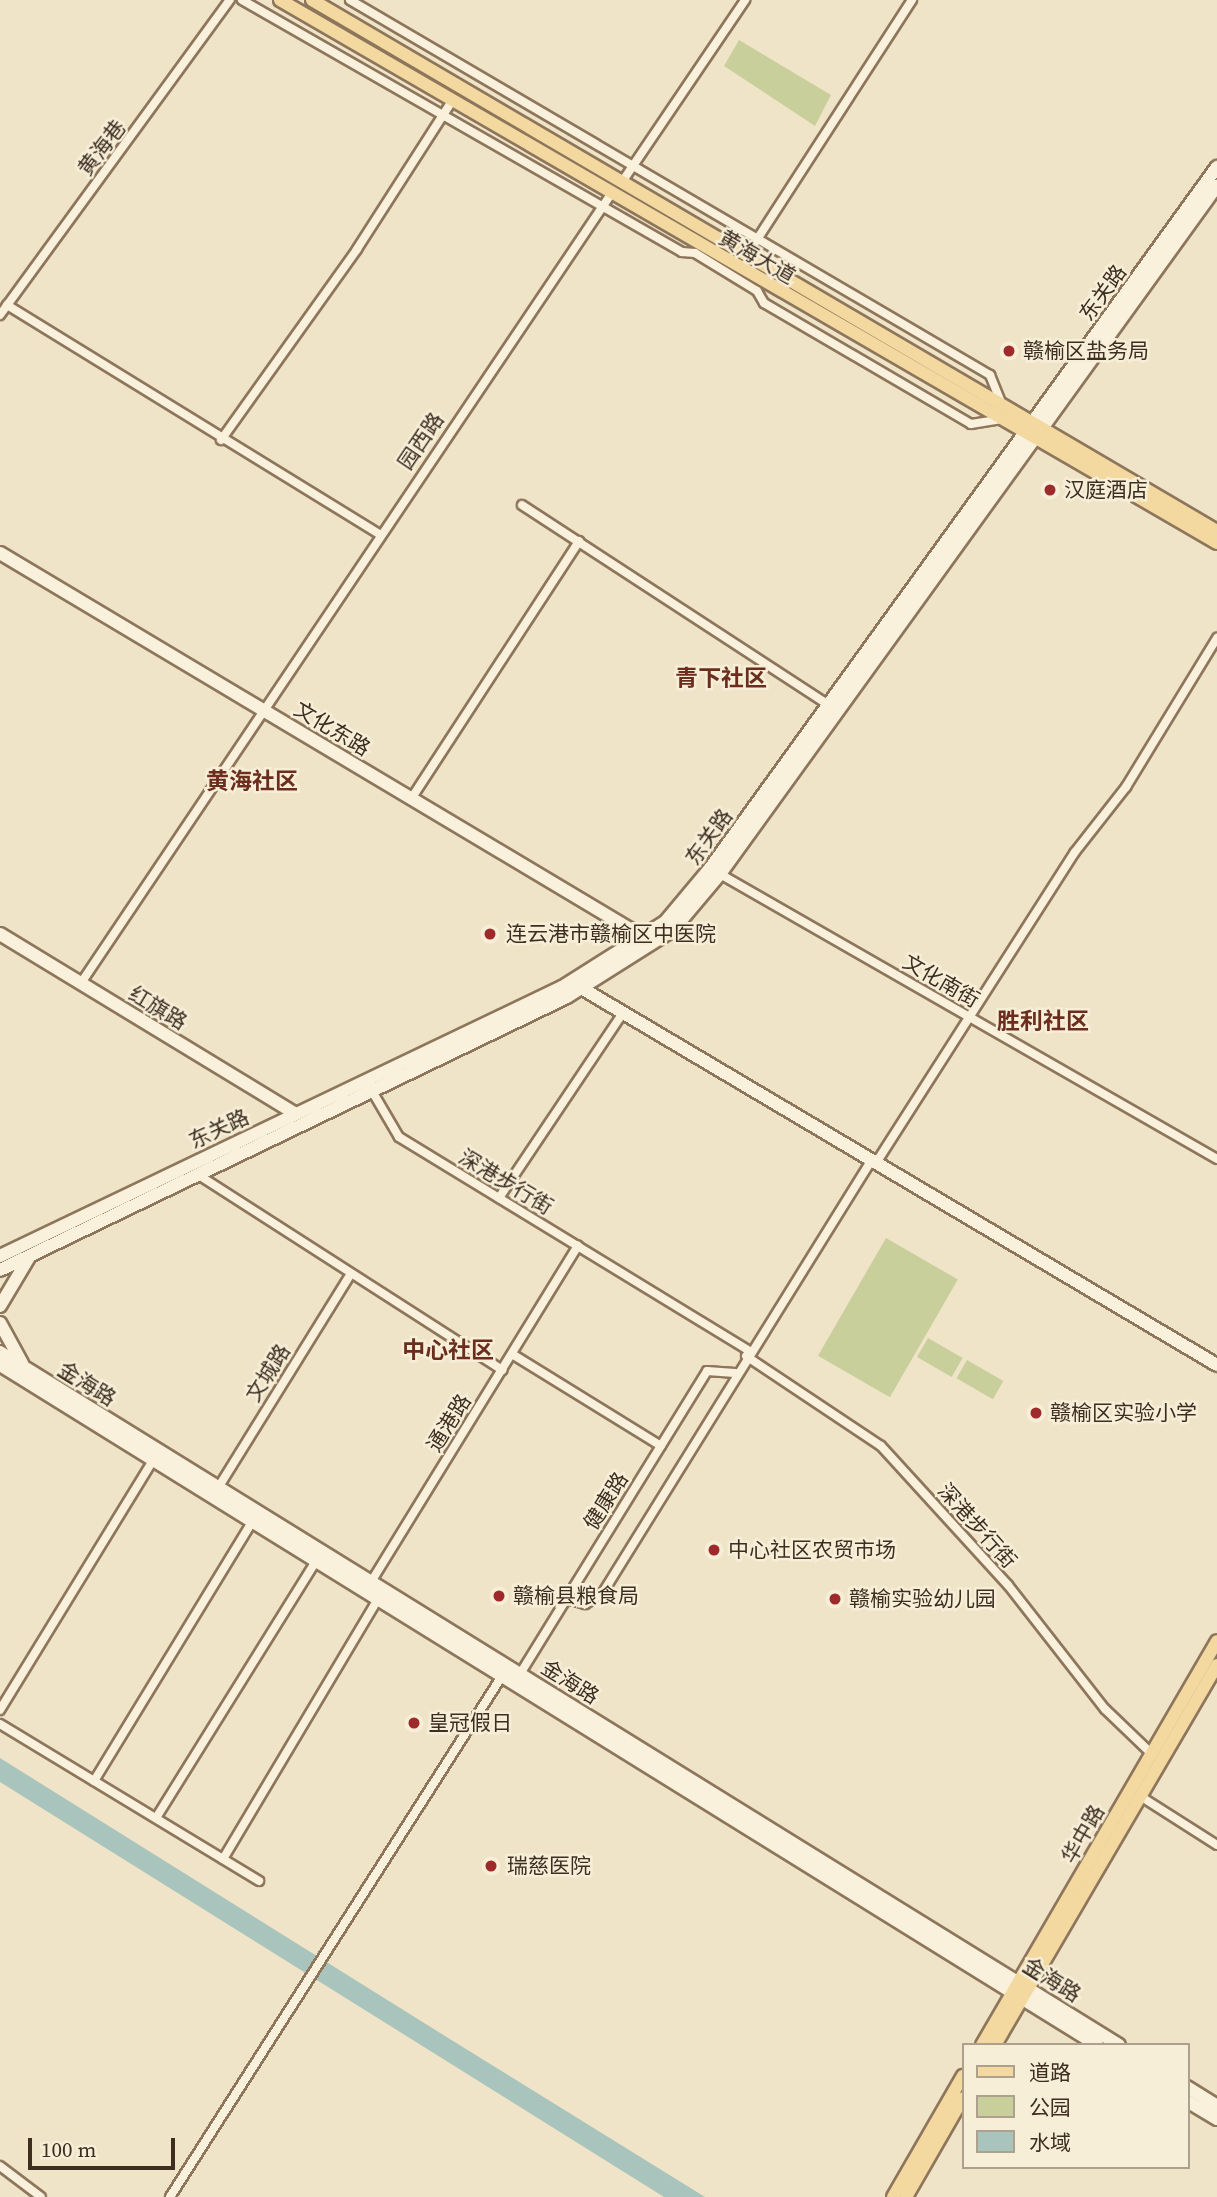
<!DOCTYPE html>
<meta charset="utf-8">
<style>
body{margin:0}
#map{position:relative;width:1217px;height:2197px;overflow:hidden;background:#f0e4c8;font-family:"Source Serif 4","Noto Sans SC",serif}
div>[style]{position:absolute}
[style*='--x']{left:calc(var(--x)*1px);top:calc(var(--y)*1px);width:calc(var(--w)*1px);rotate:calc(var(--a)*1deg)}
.green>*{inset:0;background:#c9cf9b;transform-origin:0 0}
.water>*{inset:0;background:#a9c4bc}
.roads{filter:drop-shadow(2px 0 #8d765c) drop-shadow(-2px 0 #8d765c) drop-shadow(0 2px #8d765c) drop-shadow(0 -2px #8d765c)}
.street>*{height:8px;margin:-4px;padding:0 4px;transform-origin:4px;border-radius:4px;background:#faf1dc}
.secondary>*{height:12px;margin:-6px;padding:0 6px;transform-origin:6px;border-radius:6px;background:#faf1dc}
.primary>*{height:12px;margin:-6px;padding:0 6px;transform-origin:6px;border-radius:6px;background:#f3d9a0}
.dots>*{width:19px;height:19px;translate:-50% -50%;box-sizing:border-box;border:4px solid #f7eed8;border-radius:50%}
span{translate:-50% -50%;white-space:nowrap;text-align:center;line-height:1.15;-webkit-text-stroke:5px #f7eed8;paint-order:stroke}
.street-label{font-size:21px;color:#3d2e20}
.poi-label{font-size:21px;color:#3d2e20}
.left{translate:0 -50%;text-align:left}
.neighbourhood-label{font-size:23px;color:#6b2e1e;font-weight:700}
.legend{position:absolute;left:962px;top:2043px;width:228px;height:126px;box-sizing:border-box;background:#f7eed8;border:2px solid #ada18e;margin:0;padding:9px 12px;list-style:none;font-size:21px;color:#3d2e20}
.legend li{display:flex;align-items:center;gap:14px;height:35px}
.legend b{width:35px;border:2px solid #ada18e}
.scale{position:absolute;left:28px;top:2138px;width:147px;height:32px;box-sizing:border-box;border:4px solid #3d2e20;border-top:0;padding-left:9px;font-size:21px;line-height:24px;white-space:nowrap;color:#3d2e20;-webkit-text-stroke:5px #f7eed8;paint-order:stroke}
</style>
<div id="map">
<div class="green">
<div style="clip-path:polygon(739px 40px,831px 95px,815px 126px,724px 66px)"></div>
<div style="left:886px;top:1238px;width:83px;height:136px;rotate:30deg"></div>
<div style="left:928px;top:1338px;width:40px;height:22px;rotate:30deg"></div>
<div style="left:967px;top:1360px;width:42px;height:21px;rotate:30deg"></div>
</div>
<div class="water">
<div style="clip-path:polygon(0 1758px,445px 2036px,705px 2197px,664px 2197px,0 1782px)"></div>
</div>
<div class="roads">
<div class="street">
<div style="--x:242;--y:0;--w:507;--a:29.8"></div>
<div style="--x:682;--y:252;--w:13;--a:4"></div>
<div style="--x:695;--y:253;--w:73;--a:31.5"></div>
<div style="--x:757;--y:291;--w:14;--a:60"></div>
<div style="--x:764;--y:303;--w:240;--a:30.3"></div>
<div style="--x:971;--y:424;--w:31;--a:-9"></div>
<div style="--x:350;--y:0;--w:742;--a:30.37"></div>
<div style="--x:990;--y:375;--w:32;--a:68"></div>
<div style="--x:622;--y:182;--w:220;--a:-55.9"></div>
<div style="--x:747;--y:255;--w:304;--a:-57.1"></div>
<div style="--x:7;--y:305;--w:437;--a:31.6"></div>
<div style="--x:0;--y:315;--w:390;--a:-53.9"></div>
<div style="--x:221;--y:440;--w:234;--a:-54.5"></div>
<div style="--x:357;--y:249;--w:176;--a:-57.3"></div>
<div style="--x:522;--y:505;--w:366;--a:33.1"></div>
<div style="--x:411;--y:799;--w:308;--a:-56.9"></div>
<div style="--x:720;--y:874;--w:573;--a:29.83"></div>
<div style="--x:81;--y:983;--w:950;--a:-56.11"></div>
<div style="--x:372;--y:1091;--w:53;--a:59.6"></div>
<div style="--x:399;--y:1137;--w:410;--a:31.4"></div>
<div style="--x:876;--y:1163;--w:369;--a:-57.4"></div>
<div style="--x:1075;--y:852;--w:83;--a:-51.9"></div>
<div style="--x:1126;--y:787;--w:175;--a:-58.6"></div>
<div style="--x:197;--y:1174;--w:363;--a:32.7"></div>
<div style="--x:499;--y:1198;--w:223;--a:-56.2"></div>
<div style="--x:512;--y:1354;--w:175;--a:31.7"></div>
<div style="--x:746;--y:1356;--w:162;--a:33.7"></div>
<div style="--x:881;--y:1446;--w:188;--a:47.6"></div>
<div style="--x:1008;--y:1585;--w:157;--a:52"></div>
<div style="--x:1105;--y:1709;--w:65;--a:43.8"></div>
<div style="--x:218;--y:1488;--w:248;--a:-58.2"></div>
<div style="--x:371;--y:1582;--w:395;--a:-58.4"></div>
<div style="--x:567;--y:1599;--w:19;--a:16"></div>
<div style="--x:585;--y:1604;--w:20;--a:-30"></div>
<div style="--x:602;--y:1594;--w:510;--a:-58.15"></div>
<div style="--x:520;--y:1674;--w:356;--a:-58.3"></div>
<div style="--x:707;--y:1371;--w:28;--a:4"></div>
<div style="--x:0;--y:1710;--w:293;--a:-58.5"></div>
<div style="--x:0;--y:1724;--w:303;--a:31.2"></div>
<div style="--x:94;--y:1781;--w:305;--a:-58.6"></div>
<div style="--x:1140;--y:1796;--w:91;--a:32.5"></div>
<div style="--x:156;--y:1818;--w:303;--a:-58.1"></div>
<div style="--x:223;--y:1859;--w:303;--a:-59.2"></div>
<div style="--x:0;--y:2166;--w:51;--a:37.1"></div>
<div style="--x:170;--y:2197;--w:618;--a:-57.49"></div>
</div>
<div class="secondary">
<div style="--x:0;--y:553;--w:751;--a:30.83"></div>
<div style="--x:0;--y:934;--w:346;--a:31.3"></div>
<div style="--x:583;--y:989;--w:737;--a:30.67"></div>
<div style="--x:0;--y:1256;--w:623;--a:-25.58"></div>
<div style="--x:562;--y:987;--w:122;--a:-32.3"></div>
<div style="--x:665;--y:922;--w:72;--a:-50.1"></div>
<div style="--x:711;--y:867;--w:864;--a:-54.14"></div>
<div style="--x:0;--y:1270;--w:629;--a:-25.71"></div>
<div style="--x:567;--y:997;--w:125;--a:-32.3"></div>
<div style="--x:673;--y:930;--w:73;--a:-50"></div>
<div style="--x:720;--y:874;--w:849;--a:-54.16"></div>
<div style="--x:0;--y:1306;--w:55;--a:-59.2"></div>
<div style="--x:0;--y:1323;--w:46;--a:61.2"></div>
<div style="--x:0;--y:1352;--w:1316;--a:31.77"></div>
<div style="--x:0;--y:1365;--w:1291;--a:31.79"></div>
<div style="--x:1187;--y:2087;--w:36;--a:32"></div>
<div style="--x:1187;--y:2101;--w:35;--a:31"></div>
</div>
<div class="primary">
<div style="--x:280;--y:0;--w:1083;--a:30.09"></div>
<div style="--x:312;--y:0;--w:1049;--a:30.4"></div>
<div style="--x:982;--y:2045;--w:467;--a:-59.8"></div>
<div style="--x:995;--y:2045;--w:440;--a:-59.7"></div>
<div style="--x:893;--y:2197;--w:140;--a:-60"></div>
<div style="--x:906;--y:2197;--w:114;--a:-60.1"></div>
</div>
</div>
<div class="dots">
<div style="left:1009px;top:351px;background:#9e2a2b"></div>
<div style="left:1050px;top:490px;background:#9e2a2b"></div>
<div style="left:490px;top:934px;background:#9e2a2b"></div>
<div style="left:1036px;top:1413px;background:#9e2a2b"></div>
<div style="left:714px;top:1550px;background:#9e2a2b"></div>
<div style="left:499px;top:1596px;background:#9e2a2b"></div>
<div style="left:835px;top:1599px;background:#9e2a2b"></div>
<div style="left:414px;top:1723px;background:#9e2a2b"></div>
<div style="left:491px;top:1866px;background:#9e2a2b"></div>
</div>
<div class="street-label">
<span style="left:102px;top:148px;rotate:-53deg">黄海巷</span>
<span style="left:757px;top:257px;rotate:30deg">黄海大道</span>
<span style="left:1103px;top:293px;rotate:-54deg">东关路</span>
<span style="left:421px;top:441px;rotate:-56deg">园西路</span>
<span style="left:332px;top:729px;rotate:31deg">文化东路</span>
<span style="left:709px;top:837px;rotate:-54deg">东关路</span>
<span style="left:941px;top:981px;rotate:30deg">文化南街</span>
<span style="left:158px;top:1008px;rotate:31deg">红旗路</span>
<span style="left:219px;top:1129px;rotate:-25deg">东关路</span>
<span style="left:506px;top:1182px;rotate:31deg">深港步行街</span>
<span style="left:268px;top:1373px;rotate:-58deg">文城路</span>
<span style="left:87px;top:1384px;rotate:32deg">金海路</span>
<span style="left:449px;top:1423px;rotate:-58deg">通港路</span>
<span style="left:606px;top:1501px;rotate:-58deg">健康路</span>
<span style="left:977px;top:1526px;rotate:48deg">深港步行街</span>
<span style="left:570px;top:1682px;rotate:32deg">金海路</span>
<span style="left:1083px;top:1834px;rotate:-60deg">华中路</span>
<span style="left:1052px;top:1980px;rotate:32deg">金海路</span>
</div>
<div class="poi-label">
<span class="left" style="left:1023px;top:351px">赣榆区盐务局</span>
<span class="left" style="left:1064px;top:490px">汉庭酒店</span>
<span class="left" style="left:506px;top:934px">连云港市赣榆区中医院</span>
<span class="left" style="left:1050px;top:1413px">赣榆区实验小学</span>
<span class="left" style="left:728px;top:1550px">中心社区农贸市场</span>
<span class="left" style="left:513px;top:1596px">赣榆县粮食局</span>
<span class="left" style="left:849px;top:1599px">赣榆实验幼儿园</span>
<span class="left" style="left:428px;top:1723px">皇冠假日</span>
<span class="left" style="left:507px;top:1866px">瑞慈医院</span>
</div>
<div class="neighbourhood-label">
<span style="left:721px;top:678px">青下社区</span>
<span style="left:252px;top:781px">黄海社区</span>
<span style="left:1043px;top:1021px">胜利社区</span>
<span style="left:448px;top:1350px">中心社区</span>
</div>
<ul class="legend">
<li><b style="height:9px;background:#f3d9a0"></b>道路</li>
<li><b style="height:19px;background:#c9cf9b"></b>公园</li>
<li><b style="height:19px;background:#a9c4bc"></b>水域</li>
</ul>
<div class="scale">100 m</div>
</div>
